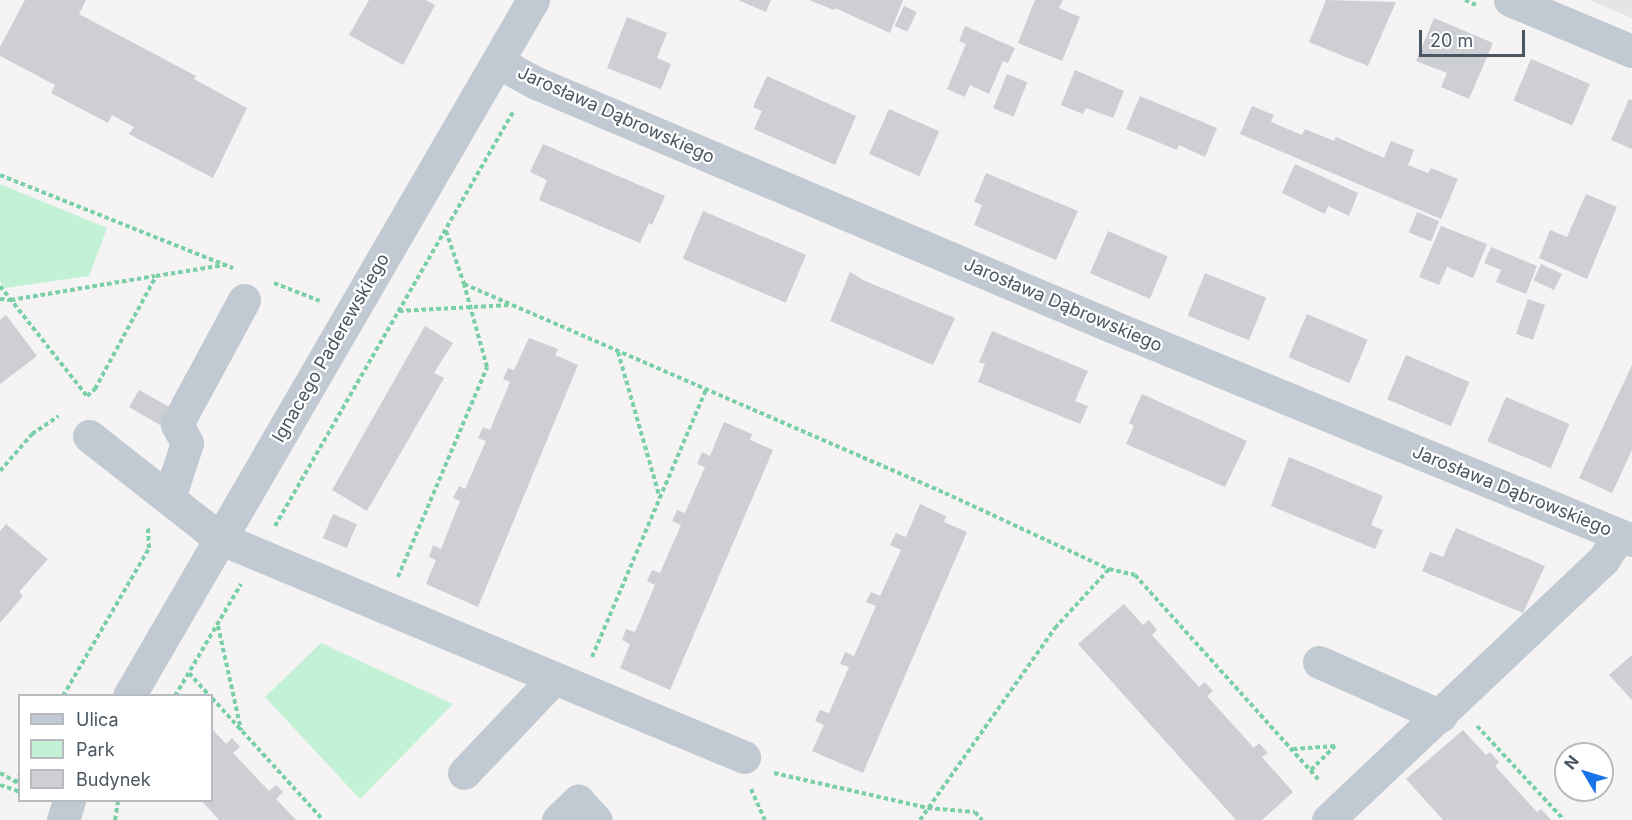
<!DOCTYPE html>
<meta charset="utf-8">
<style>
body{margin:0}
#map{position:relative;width:1632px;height:820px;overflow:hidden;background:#f5f3f3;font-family:Inter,sans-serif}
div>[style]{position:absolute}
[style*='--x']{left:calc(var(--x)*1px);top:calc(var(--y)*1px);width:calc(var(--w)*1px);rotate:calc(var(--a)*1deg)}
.education>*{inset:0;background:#e6e4e5}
.green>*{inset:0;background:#c3f1d5}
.building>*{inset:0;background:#cdcfd5;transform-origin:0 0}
.path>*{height:4px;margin-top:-2px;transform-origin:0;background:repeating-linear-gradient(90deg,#7ad0a6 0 4.5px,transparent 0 7.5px)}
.minor>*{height:33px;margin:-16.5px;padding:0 16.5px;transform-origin:16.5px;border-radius:16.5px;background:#c1cad2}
span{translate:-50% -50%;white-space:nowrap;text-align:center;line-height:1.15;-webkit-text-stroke:4.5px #fff;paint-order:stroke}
.street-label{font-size:18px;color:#4a5661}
.legend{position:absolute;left:18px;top:694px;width:195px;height:108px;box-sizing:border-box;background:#fff;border:2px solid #b7bbc0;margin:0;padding:8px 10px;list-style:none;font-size:18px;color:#4a5661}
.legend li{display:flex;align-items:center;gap:12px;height:30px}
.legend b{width:30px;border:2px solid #b7bbc0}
.north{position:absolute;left:1554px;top:742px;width:60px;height:60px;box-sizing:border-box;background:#fff;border:2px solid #b7bbc0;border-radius:50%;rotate:308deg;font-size:16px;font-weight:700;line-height:24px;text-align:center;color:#4a5661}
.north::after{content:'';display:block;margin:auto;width:21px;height:27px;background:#1a73e8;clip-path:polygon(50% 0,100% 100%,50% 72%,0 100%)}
.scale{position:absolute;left:1419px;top:30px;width:106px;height:27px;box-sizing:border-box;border:3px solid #4a5661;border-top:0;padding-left:8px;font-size:18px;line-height:21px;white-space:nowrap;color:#4a5661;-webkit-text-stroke:4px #fff;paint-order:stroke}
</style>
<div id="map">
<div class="education">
<div style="clip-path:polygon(1589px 0,1632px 0,1632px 18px)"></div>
</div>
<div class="green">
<div style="clip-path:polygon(0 184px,107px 228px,89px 276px,5px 288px,0 281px)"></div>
<div style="clip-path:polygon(321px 643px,453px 704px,360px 799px,265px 697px)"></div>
</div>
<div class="building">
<div style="clip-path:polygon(25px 0,86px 0,79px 14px,196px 76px,194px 79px,247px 108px,213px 178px,129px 134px,134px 127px,112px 115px,108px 123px,51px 93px,55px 85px,0 56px,0 47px)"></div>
<div style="clip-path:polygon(369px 0,426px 0,435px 5px,403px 65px,349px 35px)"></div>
<div style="clip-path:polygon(738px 0,771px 0,766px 12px)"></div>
<div style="clip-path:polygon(809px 0,903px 0,890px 33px,835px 8px,834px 10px)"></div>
<div style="clip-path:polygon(1035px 0,1063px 0,1059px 8px,1080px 17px,1062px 61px,1018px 43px)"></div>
<div style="clip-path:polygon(1326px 0,1396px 2px,1368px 66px,1309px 42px)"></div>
<div style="left:904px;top:6px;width:14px;height:22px;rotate:25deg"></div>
<div style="clip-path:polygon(627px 17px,667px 33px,657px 58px,671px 64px,661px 89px,607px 68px)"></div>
<div style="clip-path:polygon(1434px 18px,1493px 43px,1469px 99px,1441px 87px,1447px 73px,1416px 61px)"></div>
<div style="clip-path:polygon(965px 26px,1015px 48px,1008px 63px,1003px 61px,989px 94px,970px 85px,965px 97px,947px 89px,966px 44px,959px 41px)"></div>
<div style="left:1531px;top:59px;width:64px;height:45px;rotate:23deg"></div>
<div style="clip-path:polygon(1075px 70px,1124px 91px,1113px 118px,1086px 108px,1083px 114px,1061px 105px)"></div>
<div style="left:1007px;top:74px;width:22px;height:37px;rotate:22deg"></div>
<div style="clip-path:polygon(767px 76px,856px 116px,835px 165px,754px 129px,762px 111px,753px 107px)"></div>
<div style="clip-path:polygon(1140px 96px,1217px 128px,1205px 157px,1179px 145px,1177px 150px,1126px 129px)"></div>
<div style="clip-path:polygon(1629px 99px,1632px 100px,1632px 149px,1611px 140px)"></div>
<div style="clip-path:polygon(1252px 106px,1274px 115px,1271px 122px,1302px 135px,1305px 129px,1334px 141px,1336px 137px,1384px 158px,1391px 141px,1414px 150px,1408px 165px,1428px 173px,1431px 168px,1458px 179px,1441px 219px,1240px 134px)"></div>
<div style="left:889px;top:109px;width:55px;height:49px;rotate:24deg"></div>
<div style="clip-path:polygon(543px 144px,665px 196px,652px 225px,649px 223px,640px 243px,539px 200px,547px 180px,530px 172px)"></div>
<div style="clip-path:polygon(1295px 164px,1358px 193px,1349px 216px,1328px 206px,1325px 214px,1282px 193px)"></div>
<div style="clip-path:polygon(986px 173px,1078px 211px,1056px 260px,974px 225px,982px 205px,974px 202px)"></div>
<div style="clip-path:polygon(1586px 194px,1617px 207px,1587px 279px,1539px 258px,1550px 230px,1567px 237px)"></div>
<div style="left:703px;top:211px;width:112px;height:52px;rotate:23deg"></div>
<div style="left:1417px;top:212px;width:24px;height:22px;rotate:22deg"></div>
<div style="clip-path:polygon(1441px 226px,1487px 244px,1473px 278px,1447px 267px,1439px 285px,1419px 277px)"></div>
<div style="left:1108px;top:231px;width:65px;height:46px;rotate:23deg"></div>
<div style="clip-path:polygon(1491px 247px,1537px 266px,1526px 294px,1496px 282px,1501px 270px,1484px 263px)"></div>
<div style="left:1541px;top:264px;width:23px;height:18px;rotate:25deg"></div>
<div style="clip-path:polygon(850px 272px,865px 281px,955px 318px,933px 365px,830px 321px)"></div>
<div style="left:1205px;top:273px;width:66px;height:46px;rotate:22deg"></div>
<div style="left:1528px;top:299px;width:18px;height:37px;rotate:19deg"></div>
<div style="left:1307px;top:314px;width:66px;height:47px;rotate:23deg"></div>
<div style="clip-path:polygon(6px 315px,37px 356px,0 384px,0 320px)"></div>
<div style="clip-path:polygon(425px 326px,453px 343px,434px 373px,444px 378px,367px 511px,332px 490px)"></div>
<div style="clip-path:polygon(992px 331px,1088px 371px,1075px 401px,1088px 406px,1080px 424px,978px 382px,985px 364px,979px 362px)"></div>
<div style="clip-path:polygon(529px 338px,558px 349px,555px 355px,578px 365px,478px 607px,426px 584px,436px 560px,429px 557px,433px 545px,441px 549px,460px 501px,453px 498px,459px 486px,465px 489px,486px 441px,478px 438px,483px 427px,490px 430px,510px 382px,503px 379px,508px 368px,514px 370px)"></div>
<div style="left:1406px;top:355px;width:69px;height:48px;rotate:23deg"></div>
<div style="clip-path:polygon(1632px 365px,1632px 450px,1612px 493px,1579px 478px)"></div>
<div style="clip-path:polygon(139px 390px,171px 408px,165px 428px,129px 407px)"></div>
<div style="clip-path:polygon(1142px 394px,1247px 441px,1225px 487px,1126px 444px,1134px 426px,1129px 423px)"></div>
<div style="left:1506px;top:397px;width:69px;height:48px;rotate:23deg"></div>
<div style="clip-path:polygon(724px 422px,752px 434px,750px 440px,773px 450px,670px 690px,620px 668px,630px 644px,622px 640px,626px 629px,635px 632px,655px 585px,647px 581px,652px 570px,660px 573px,681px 525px,672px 521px,677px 510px,685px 513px,705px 467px,697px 464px,702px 452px,710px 456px)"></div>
<div style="clip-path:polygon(1289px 457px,1383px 496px,1371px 525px,1383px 530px,1375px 549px,1271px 506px)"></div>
<div style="clip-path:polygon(920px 504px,946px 516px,944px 522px,967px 532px,863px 773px,812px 751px,824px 725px,815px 721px,820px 710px,829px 713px,849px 667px,840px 664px,845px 652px,854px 656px,876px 606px,866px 602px,871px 592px,880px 596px,901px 550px,890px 545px,896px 533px,906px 537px)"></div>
<div style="left:333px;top:514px;width:26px;height:26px;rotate:23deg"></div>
<div style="clip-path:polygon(6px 524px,48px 559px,19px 592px,23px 596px,0 623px,0 531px)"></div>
<div style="clip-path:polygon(1456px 528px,1545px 566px,1523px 613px,1422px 571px,1430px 552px,1443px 557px)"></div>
<div style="clip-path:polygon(1124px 604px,1143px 625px,1149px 620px,1157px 630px,1152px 635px,1199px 687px,1205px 682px,1213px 691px,1207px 696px,1254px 748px,1259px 743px,1268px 753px,1262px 757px,1293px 792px,1262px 820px,1236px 820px,1078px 644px)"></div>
<div style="clip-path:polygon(1632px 655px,1632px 700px,1609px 675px)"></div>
<div style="clip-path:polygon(212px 729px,226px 744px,232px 738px,240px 747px,233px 753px,269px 791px,276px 785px,283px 792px,276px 799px,296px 820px,219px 820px,201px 800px,212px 800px)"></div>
<div style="clip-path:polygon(1463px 730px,1486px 755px,1490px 752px,1499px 762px,1495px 766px,1537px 812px,1541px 809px,1551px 820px,1443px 820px,1406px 779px)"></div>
</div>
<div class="path">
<div style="--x:1465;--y:0;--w:12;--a:24"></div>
<div style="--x:0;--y:175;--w:251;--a:21.8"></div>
<div style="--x:446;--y:231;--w:56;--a:71.2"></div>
<div style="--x:464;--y:284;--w:524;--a:23.49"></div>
<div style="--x:945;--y:493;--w:181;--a:24.9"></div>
<div style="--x:274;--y:283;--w:49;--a:21.4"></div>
<div style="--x:0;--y:286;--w:140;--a:51.7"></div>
<div style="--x:87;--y:396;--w:11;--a:-41"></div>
<div style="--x:95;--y:389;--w:128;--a:-61.6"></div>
<div style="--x:156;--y:276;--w:69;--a:-9.2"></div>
<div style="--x:0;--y:299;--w:11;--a:5"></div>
<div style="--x:11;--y:300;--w:146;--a:-9.5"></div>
<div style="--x:399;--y:311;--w:112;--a:-3.1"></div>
<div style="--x:618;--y:352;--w:152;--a:74"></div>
<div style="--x:0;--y:471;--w:49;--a:-49.1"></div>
<div style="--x:32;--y:434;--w:32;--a:-34"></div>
<div style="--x:275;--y:526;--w:479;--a:-60.1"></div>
<div style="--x:398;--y:577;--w:228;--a:-67"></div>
<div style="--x:487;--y:367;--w:86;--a:-105.5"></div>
<div style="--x:218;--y:626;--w:107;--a:77.5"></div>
<div style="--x:592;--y:657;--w:290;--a:-66.9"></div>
<div style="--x:189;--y:673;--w:31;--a:48"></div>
<div style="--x:63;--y:696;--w:171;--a:-59.8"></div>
<div style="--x:149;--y:548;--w:21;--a:-93"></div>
<div style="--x:175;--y:696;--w:130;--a:-59.5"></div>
<div style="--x:212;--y:698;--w:165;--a:47.7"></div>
<div style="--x:1477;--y:726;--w:128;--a:47.2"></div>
<div style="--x:1293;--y:749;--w:43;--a:-4"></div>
<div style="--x:1311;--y:770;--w:34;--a:-45"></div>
<div style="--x:0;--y:773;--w:23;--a:29"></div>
<div style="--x:774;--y:773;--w:158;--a:12.8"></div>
<div style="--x:928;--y:808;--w:47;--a:4.9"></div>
<div style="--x:975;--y:812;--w:11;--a:49"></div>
<div style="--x:15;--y:783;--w:9;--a:-58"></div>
<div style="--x:0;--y:785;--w:21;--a:19"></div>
<div style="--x:751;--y:789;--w:34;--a:66"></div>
<div style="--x:115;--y:820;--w:20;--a:-81"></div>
<div style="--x:920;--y:820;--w:235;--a:-54.9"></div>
<div style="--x:1055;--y:628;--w:80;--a:-47.5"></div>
<div style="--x:1109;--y:569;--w:27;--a:13"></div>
<div style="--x:1135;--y:575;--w:277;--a:48.1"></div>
</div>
<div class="minor">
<div style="--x:1510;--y:0;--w:132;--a:22.7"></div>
<div style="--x:498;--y:62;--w:41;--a:29.1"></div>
<div style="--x:534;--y:82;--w:626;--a:22.92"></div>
<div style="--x:1111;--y:326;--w:563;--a:22.33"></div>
<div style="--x:89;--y:436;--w:165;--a:38.1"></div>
<div style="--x:219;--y:538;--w:569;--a:22.64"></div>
<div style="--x:169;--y:498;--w:58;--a:-71.9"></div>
<div style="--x:187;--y:443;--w:21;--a:-118"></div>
<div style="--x:177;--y:424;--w:141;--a:-61.6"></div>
<div style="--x:1319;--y:662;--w:133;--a:23.9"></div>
<div style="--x:129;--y:696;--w:805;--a:-59.87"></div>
<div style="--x:464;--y:773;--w:131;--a:-46.5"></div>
<div style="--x:63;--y:820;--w:21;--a:-73"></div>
<div style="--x:558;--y:820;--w:28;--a:-44"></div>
<div style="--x:578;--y:801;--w:26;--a:47"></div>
<div style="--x:1328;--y:820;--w:380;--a:-43.4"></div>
<div style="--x:1604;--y:559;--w:28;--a:-58"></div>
</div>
<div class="street-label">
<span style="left:616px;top:115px;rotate:24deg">Jarosława Dąbrowskiego</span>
<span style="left:1063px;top:305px;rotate:23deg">Jarosława Dąbrowskiego</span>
<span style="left:331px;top:348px;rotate:-60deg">Ignacego Paderewskiego</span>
<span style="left:1512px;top:491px;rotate:22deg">Jarosława Dąbrowskiego</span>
</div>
<ul class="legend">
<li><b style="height:8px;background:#c1cad2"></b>Ulica</li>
<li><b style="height:16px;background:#c3f1d5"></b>Park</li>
<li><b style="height:16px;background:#cdcfd5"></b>Budynek</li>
</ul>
<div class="north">N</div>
<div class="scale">20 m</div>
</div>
